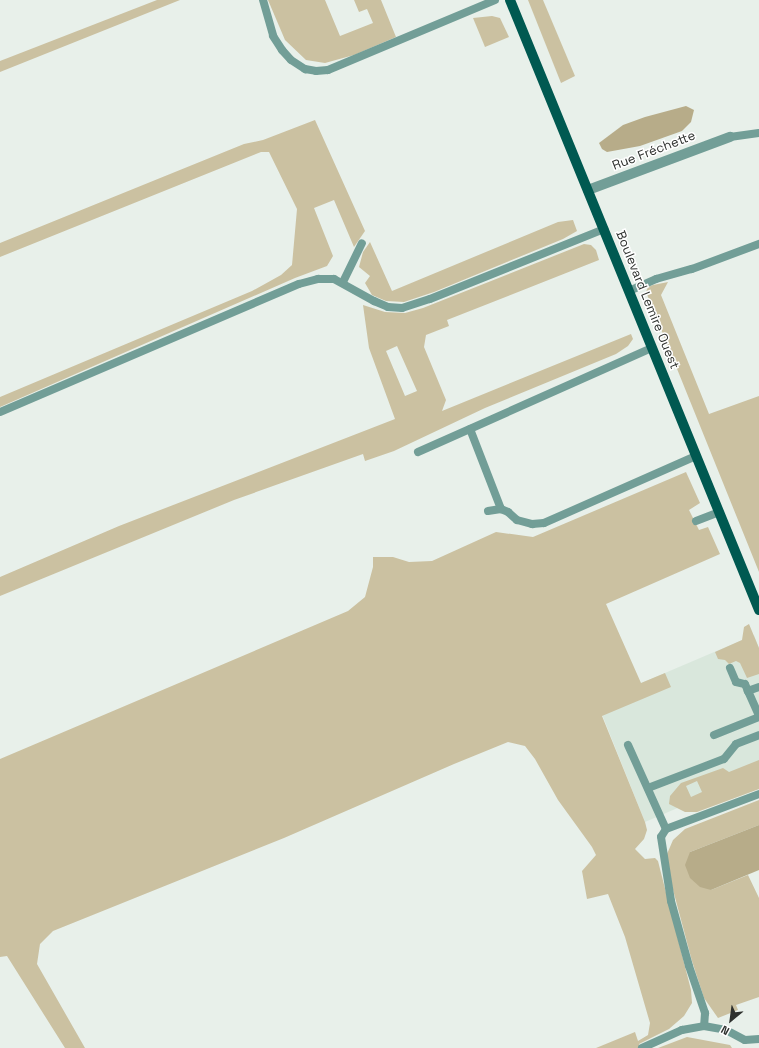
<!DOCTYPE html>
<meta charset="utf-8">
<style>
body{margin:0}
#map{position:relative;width:759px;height:1048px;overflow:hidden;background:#e8f0ea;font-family:"Space Grotesk",sans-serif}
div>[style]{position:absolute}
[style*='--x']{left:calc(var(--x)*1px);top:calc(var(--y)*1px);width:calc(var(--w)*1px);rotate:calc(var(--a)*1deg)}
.built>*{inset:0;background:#d9e7dc}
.green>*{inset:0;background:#cbc1a1}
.forest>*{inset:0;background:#b7ac89}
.lane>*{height:8px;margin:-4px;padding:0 4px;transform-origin:4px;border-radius:4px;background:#729e97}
.street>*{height:10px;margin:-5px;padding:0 5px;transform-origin:5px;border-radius:5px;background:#729e97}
.primary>*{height:10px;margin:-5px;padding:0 5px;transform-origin:5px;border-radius:5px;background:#005951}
span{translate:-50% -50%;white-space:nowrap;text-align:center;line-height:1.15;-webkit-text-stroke:3px #fff;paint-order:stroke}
.street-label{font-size:13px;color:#2e312e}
.north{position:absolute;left:711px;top:1000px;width:40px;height:40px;-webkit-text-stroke:3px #fff;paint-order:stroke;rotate:209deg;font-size:11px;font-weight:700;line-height:16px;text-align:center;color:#2e312e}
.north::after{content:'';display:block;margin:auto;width:14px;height:18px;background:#2e312e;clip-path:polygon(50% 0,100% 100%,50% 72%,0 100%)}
</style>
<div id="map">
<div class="built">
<div style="clip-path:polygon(754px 635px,759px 648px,759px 773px,645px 822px,597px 702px)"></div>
</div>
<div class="green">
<div style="clip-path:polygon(157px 0,180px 0,0 72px,0 61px)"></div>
<div style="clip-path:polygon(268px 0,325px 0,340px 36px,373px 23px,367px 9px,359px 12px,354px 0,381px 0,396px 37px,354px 55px,325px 63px,306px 60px,285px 40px)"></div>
<div style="clip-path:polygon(528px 0,543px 0,575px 76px,561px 83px)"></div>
<div style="clip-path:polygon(492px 16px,500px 18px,509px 37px,485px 47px,473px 18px)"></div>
<div style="clip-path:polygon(315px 120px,365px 231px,354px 247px,334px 200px,314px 208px,333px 256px,327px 266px,295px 278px,0 407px,0 397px,252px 291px,281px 275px,292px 265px,297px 209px,269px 152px,261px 152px,0 257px,0 243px,244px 144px,263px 140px)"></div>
<div style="clip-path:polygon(573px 220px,577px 231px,563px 239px,434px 292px,404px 302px,386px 301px,372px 295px,365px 283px,370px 276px,359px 267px,363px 252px,370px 242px,392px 291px,558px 222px)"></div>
<div style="clip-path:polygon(evenodd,584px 244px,591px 245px,596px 250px,599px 260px,447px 320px,449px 326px,426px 335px,424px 347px,446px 400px,442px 411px,631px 334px,633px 339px,628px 346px,616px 354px,485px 408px,394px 451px,365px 461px,363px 454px,234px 500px,0 596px,0 577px,119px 526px,395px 419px,369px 348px,363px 305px,385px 312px,405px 313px,423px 308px,584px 244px,397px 346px,417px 391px,405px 396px,386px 351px,397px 346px)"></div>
<div style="clip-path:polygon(668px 282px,661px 295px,709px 414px,759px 396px,759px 572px,646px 292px,648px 287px,653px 285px)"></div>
<div style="clip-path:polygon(686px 472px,700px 503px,689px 510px,699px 530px,708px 527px,720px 554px,606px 604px,641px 683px,665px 673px,671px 687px,602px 716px,645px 822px,647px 830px,644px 839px,635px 849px,645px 859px,655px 858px,658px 861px,660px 869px,691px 990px,692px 1003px,684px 1016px,669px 1029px,639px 1044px,641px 1048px,596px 1048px,635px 1032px,638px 1041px,648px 1035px,650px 1023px,625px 937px,608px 894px,587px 899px,582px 871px,596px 855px,592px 847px,558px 800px,535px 759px,525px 746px,508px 742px,454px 764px,284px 838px,53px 931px,40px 944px,37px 964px,85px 1048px,65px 1048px,7px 956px,0 957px,0 759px,348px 611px,365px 597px,373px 567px,373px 557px,393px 557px,409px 562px,432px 561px,496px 532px,533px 537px)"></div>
<div style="clip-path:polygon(749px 624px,759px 648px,759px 674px,747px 678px,740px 663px,736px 661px,729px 664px,725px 660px,718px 659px,715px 652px,742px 640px,744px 627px)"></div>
<div style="clip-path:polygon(evenodd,759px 760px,759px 789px,697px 812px,685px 812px,669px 804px,670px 796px,681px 783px,723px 768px,729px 772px,759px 760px,697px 781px,702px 792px,691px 797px,686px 786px,697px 781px)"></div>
<div style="clip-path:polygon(759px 800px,759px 825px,690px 852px,711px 890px,748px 875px,759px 898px,759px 997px,736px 1005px,738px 1010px,718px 1018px,704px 998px,692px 961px,672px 886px,667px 854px,673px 840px,685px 829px)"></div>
<div style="clip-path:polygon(687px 1037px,730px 1045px,732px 1048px,658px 1048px)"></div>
</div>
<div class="forest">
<div style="clip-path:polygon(686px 106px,694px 110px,691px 122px,682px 131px,640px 146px,607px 152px,602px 149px,599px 143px,623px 125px,645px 117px)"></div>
<div style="clip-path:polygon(759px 825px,759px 870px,711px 890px,700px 887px,690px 878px,685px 865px,690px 852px)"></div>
</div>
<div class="lane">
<div style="--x:263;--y:0;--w:37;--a:74"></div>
<div style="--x:273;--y:36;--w:17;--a:57"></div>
<div style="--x:282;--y:50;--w:13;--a:48"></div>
<div style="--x:291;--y:60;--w:17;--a:33"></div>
<div style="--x:305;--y:69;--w:11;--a:10"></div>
<div style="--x:316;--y:71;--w:12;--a:-5"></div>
<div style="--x:328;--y:70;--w:181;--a:-22.7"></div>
<div style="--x:730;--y:137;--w:29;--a:-8"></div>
<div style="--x:343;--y:282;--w:43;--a:-64"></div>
<div style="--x:629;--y:291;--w:30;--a:-24"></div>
<div style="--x:656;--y:279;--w:37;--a:-16"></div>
<div style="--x:692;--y:269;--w:72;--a:-20.5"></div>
<div style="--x:0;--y:412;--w:325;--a:-23.2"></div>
<div style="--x:299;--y:284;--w:20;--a:-15"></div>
<div style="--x:318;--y:279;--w:16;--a:0"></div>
<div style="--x:334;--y:279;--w:46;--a:28.8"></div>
<div style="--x:374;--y:301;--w:15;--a:23"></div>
<div style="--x:388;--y:307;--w:14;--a:4"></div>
<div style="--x:402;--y:308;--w:29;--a:-18"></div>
<div style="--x:430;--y:299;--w:188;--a:-21.9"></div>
<div style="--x:470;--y:429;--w:86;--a:68.8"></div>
<div style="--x:418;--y:452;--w:256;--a:-24"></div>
<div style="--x:488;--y:511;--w:13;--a:-9"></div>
<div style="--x:501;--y:509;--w:8;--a:23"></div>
<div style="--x:508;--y:512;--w:12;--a:42"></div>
<div style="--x:517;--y:520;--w:16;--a:15"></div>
<div style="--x:532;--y:524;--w:12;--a:-5"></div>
<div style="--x:544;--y:523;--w:166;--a:-23.8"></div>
<div style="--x:696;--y:521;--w:25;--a:-21"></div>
<div style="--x:730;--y:668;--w:15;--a:67"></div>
<div style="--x:736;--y:682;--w:9;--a:13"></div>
<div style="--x:745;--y:684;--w:8;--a:67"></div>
<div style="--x:759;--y:687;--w:12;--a:160"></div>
<div style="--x:748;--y:691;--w:27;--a:66"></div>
<div style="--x:714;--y:735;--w:48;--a:-21.8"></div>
<div style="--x:628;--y:745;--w:92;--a:65.7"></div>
<div style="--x:666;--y:829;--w:99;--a:-20.6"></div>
<div style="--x:648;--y:788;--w:81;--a:-20.9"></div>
<div style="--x:724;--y:759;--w:19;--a:-51"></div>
<div style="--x:736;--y:744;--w:25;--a:-21"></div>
<div style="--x:666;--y:829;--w:9;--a:122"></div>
<div style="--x:661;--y:837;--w:65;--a:81.1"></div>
<div style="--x:671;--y:901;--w:67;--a:74.5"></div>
<div style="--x:689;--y:966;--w:50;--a:71.2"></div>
<div style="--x:705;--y:1013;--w:13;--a:94"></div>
<div style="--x:642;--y:1048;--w:44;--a:-24.2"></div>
<div style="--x:682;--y:1030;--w:22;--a:-10"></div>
<div style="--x:704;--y:1026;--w:22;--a:10"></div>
<div style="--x:726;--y:1030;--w:21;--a:28"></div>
<div style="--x:745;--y:1040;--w:14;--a:-4"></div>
</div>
<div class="street">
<div style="--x:588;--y:190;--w:152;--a:-20.5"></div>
</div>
<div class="primary">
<div style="--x:510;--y:0;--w:659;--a:67.79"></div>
</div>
<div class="street-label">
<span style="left:654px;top:151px;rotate:-21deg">Rue Fréchette</span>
<span style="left:647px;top:300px;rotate:68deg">Boulevard Lemire Ouest</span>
</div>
<div class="north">N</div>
</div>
